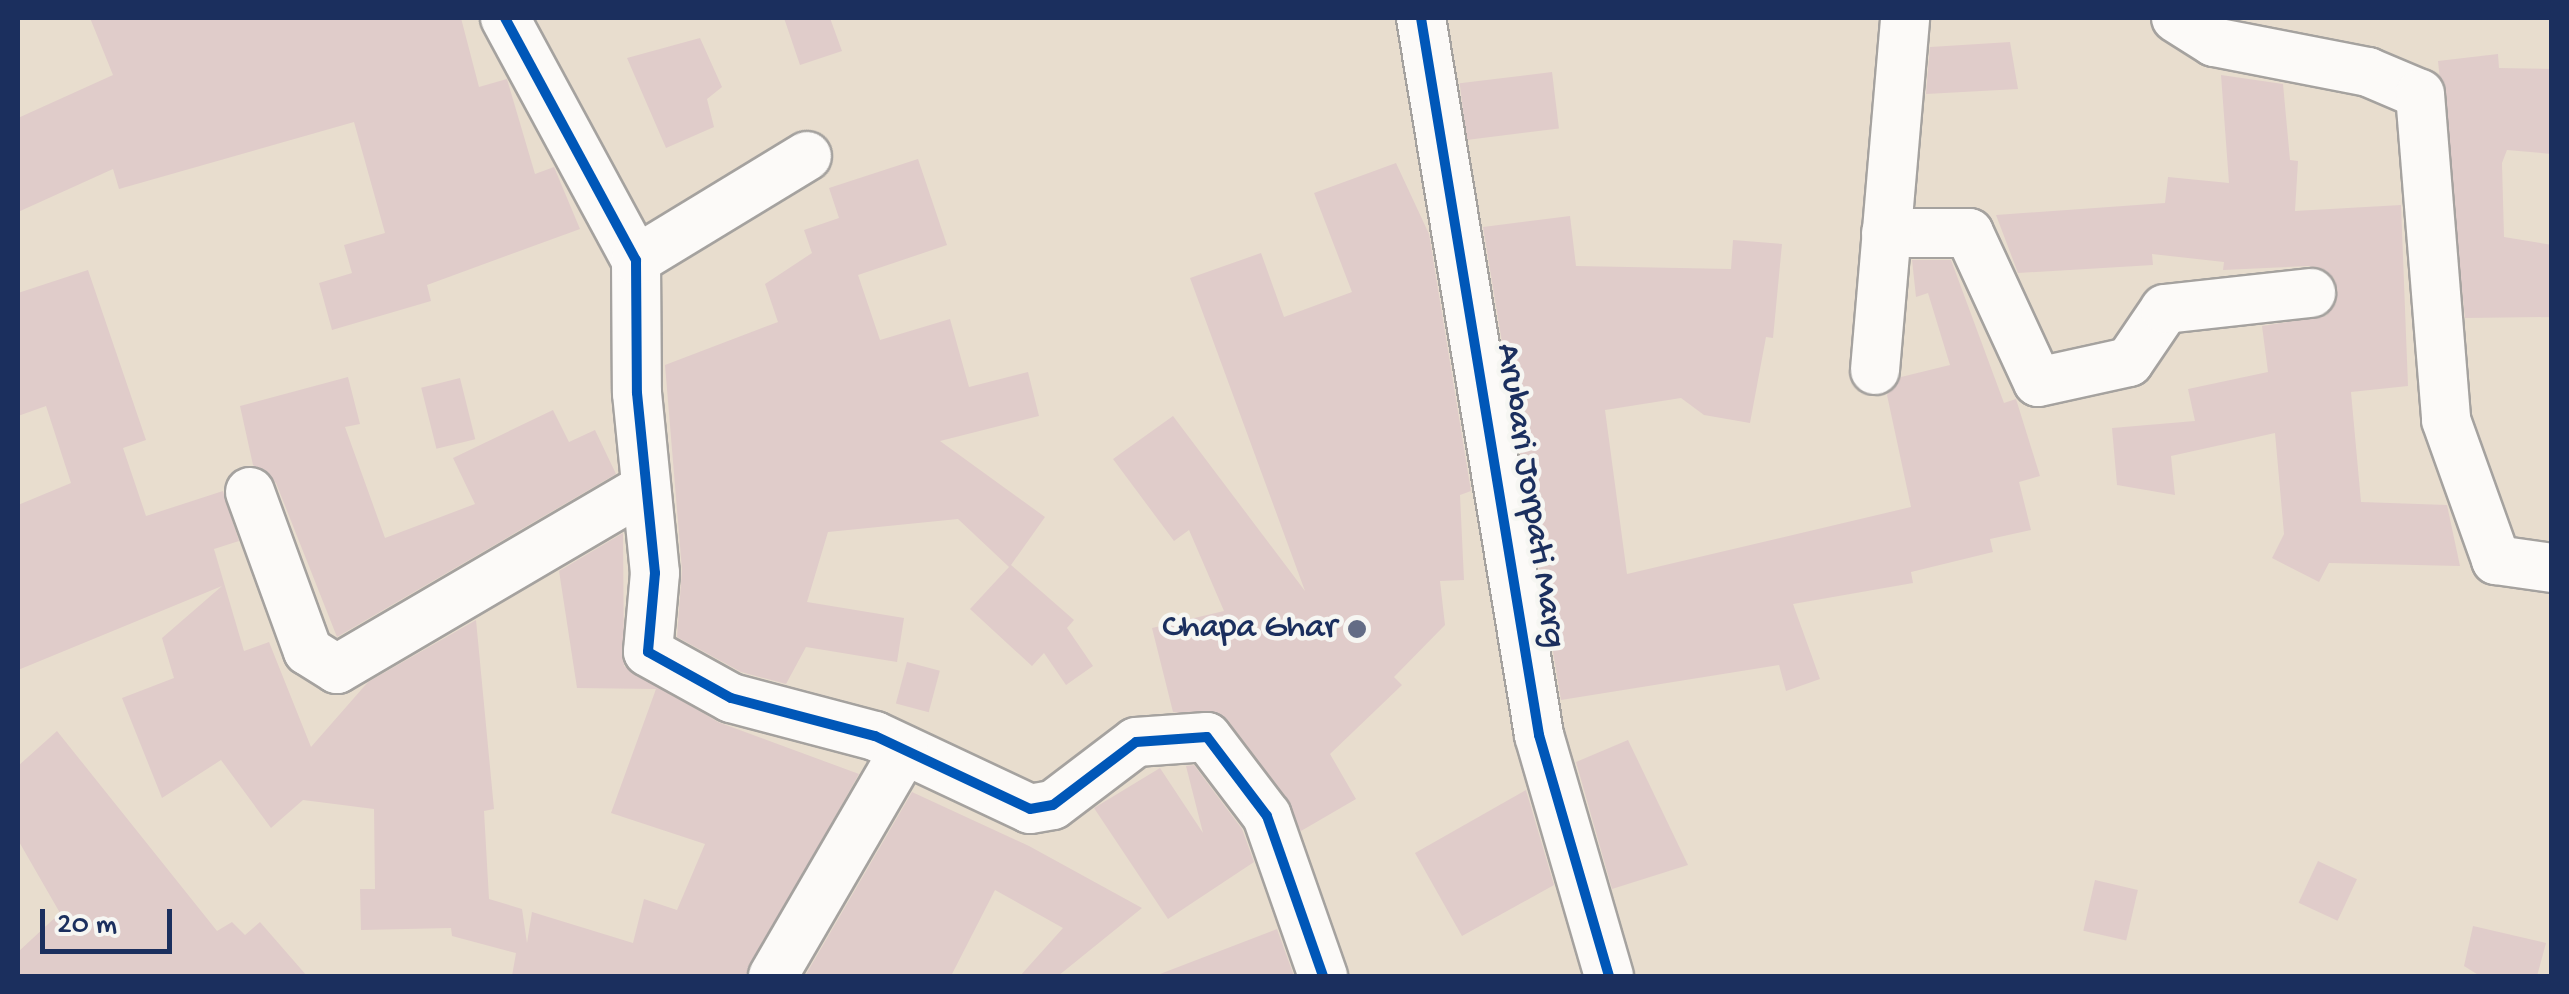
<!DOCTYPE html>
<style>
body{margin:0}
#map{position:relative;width:2569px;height:994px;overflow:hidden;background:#e8ddce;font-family:"Gochi Hand",sans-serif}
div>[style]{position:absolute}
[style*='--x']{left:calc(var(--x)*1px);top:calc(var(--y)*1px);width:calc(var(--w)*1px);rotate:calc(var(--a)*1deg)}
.building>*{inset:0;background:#e0ccca;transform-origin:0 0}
.roads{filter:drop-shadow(2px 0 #a5a29f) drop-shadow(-2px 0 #a5a29f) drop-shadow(0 2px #a5a29f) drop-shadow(0 -2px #a5a29f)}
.minor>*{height:48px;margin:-24px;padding:0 24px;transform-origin:24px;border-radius:24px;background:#fcfaf8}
.cycleway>*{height:10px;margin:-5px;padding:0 5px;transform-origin:5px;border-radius:5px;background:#0057b8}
.dots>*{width:28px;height:28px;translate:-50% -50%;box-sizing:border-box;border:5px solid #f6f6f2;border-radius:50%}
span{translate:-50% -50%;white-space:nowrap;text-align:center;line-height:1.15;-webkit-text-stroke:9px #f6f6f2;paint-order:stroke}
.street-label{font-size:35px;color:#1b2f5e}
.poi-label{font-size:35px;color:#1b2f5e}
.right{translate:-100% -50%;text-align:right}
.frame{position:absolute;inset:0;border:20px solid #1b2f5e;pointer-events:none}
.scale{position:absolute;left:40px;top:909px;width:132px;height:45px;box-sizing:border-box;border:5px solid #1b2f5e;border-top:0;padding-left:12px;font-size:30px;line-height:35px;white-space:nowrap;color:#1b2f5e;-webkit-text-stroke:8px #f6f6f2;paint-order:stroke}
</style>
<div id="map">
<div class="building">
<div style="clip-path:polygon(90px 18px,461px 18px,479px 87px,507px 79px,535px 174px,554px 167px,580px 229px,427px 285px,431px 301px,332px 330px,319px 283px,352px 273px,344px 245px,385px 233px,354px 122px,119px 189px,113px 169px,18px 212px,18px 118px,113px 75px)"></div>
<div style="clip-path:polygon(784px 18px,830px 18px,842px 51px,800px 65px)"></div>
<div style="clip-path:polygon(700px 38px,722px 87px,707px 99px,714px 127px,666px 148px,627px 58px)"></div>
<div style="clip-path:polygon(2010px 42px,2018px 89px,1926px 94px,1930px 47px)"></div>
<div style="clip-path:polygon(2498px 54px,2499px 68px,2552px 69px,2552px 154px,2507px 150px,2502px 163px,2504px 237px,2552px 245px,2552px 317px,2465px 318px,2438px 61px)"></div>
<div style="left:1552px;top:72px;width:57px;height:93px;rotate:83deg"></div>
<div style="clip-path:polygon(2221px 75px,2283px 84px,2290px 160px,2298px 161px,2295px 211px,2401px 205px,2408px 386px,2351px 392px,2361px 502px,2447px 505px,2460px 566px,2329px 563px,2319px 582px,2272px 558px,2284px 534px,2275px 433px,2171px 456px,2175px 495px,2117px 485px,2112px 428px,2195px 421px,2188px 389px,2268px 372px,2262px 326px,2326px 316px,2336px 303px,2334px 278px,2309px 266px,2223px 270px,2224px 262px,2152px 254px,2153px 265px,2018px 273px,1996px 215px,2165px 203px,2168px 177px,2229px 183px)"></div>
<div style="clip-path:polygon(918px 159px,947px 245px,858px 275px,880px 340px,950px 319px,969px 387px,1028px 372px,1039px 416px,940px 441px,1045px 517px,1011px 565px,1074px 620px,1067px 628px,1093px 666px,1066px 685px,1044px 653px,1032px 666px,970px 609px,1009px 567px,958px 519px,828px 532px,807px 602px,904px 618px,897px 662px,806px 647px,786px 684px,741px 672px,677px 637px,682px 570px,665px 365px,778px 322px,765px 284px,812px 253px,804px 230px,839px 218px,829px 188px)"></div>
<div style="clip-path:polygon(1396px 163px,1429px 234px,1471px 491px,1460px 495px,1464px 580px,1440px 581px,1445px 625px,1394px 677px,1402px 685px,1330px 754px,1356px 799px,1301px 831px,1228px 720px,1173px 712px,1152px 628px,1224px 611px,1189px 530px,1174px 541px,1113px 459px,1173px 416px,1305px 591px,1190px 278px,1261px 253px,1284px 317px,1352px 292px,1314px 193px)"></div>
<div style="clip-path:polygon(1570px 216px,1576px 266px,1731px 269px,1733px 240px,1782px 244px,1773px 338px,1766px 337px,1750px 423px,1704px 415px,1681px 398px,1605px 410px,1627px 574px,1911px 507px,1887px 395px,1901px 377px,1950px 365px,1928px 293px,1916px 297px,1912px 260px,1951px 260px,2004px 403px,2016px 399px,2040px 476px,2019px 482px,2031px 530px,1990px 539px,1993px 552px,1911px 572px,1913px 583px,1793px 604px,1820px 679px,1786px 691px,1779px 665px,1561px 700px,1483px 227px)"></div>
<div style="clip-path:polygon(88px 270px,146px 440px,123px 448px,146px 516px,223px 491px,239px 541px,214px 549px,244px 651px,269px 642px,311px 747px,368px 682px,476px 620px,494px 809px,484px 811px,489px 899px,522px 909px,527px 943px,532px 912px,633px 943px,644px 899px,677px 910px,705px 844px,611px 813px,656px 689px,577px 688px,559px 571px,623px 533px,624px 666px,718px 722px,859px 774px,746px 976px,512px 976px,516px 953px,452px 936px,451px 928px,361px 930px,360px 889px,375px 889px,374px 809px,303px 800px,271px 828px,221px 760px,162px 798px,122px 698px,174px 678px,162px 638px,222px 586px,18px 670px,18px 505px,71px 483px,46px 406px,18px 416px,18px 293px)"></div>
<div style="clip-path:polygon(348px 377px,360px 424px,345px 427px,385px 538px,475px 504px,453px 458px,553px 410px,569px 442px,595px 430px,616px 474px,337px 637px,276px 483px,253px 465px,240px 406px)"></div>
<div style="left:460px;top:378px;width:63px;height:40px;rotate:76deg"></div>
<div style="left:907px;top:662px;width:34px;height:43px;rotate:15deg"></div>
<div style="clip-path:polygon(57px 731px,217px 931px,232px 922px,245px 935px,260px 922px,307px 976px,18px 976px,18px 952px,60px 913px,18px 840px,18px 766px)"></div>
<div style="clip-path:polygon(1628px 740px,1688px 865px,1612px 889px,1576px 762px)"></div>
<div style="clip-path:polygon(1194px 765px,1242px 829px,1254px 862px,1168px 919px,1094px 808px,1160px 768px,1203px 833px,1186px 766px)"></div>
<div style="clip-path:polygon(1526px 790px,1554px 885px,1462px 936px,1415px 853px)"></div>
<div style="clip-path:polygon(912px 792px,1029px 846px,1142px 908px,1058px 976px,1020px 976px,1063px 928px,995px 890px,951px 976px,805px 976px)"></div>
<div style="left:2318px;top:861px;width:43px;height:46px;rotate:25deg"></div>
<div style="left:2095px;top:880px;width:44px;height:52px;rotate:13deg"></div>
<div style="clip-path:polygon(2473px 926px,2546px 943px,2537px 976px,2480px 976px,2464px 966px)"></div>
<div style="clip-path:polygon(1277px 929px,1294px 976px,1161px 976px,1160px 974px)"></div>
</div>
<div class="roads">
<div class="minor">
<div style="--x:505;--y:18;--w:275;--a:61.6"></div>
<div style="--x:636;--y:260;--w:133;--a:89.6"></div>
<div style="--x:637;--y:393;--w:181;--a:84.3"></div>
<div style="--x:655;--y:573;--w:79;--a:95.1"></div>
<div style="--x:648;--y:652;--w:95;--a:29"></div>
<div style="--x:731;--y:698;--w:149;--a:14.8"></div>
<div style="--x:875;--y:736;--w:171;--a:25.2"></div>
<div style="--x:1030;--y:809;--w:23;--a:-10"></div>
<div style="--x:1053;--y:805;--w:104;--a:-37.2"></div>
<div style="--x:1136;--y:742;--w:71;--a:-4"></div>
<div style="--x:1207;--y:737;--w:99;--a:52.8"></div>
<div style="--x:1267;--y:816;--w:170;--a:70.7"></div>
<div style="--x:1421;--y:18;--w:727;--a:80.65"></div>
<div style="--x:1539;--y:735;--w:251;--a:73.8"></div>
<div style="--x:2176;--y:18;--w:45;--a:32.3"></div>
<div style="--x:2214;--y:42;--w:157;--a:11"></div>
<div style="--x:2368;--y:72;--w:56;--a:22.9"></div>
<div style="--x:2420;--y:94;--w:327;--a:85.4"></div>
<div style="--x:2446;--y:420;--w:149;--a:70.3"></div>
<div style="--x:2496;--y:560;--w:57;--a:8.1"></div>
<div style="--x:1886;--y:233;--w:83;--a:0"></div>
<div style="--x:1969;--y:233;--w:164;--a:65.2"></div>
<div style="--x:2038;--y:382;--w:93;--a:-12.4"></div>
<div style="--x:2129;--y:362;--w:64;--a:-55.8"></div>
<div style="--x:2165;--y:309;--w:147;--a:-6.3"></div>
<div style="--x:636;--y:260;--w:200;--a:-31.3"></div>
<div style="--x:1875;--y:370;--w:353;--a:-85.1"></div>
<div style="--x:250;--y:492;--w:169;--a:70"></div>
<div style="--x:308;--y:651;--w:34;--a:32"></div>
<div style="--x:337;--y:669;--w:358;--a:-30.4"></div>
<div style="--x:773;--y:976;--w:260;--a:-59.8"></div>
</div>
</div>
<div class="cycleway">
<div style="--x:505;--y:18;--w:275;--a:61.6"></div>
<div style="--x:636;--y:260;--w:133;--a:89.6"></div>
<div style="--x:637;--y:393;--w:181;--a:84.3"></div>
<div style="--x:655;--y:573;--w:79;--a:95.1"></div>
<div style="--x:648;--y:652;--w:95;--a:29"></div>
<div style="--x:731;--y:698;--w:149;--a:14.8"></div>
<div style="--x:875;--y:736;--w:171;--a:25.2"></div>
<div style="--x:1030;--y:809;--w:23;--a:-10"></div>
<div style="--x:1053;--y:805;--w:104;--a:-37.2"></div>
<div style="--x:1136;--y:742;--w:71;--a:-4"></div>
<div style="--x:1207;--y:737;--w:99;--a:52.8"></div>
<div style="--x:1267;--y:816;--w:170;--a:70.7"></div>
<div style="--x:1421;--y:18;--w:727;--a:80.65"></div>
<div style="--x:1539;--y:735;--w:251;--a:73.8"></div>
</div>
<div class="dots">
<div style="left:1357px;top:629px;background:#636c85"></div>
</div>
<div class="street-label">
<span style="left:1529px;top:496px;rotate:81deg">Arubari Jorpati Marg</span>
</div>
<div class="poi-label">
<span class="right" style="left:1337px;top:629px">Chapa Ghar</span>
</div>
<div class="frame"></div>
<div class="scale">20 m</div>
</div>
